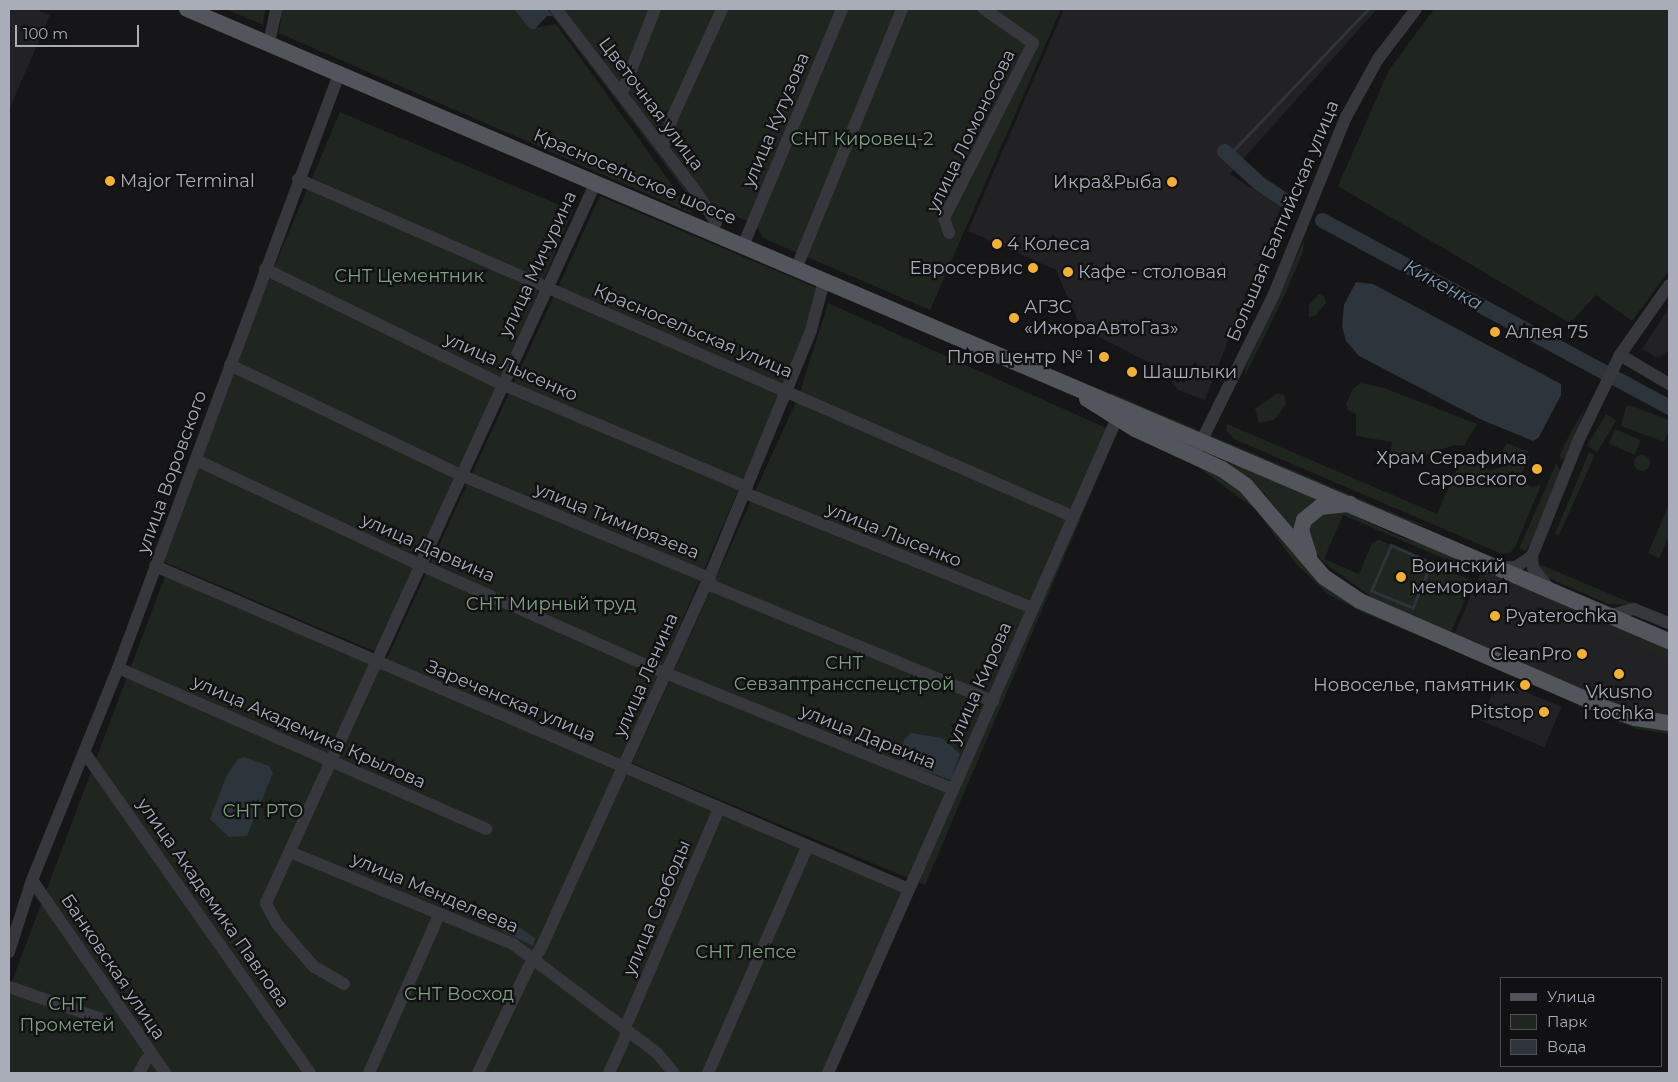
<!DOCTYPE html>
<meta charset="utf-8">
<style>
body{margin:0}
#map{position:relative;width:1678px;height:1082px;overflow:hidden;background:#161618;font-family:Montserrat,sans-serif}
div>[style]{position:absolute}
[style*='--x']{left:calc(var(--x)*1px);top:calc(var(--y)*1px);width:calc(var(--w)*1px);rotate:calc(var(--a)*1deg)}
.built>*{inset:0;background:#222225;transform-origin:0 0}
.green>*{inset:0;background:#1e261f;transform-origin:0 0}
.round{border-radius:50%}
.water>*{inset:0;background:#2c353c}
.stream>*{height:2.5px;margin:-1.25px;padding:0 1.25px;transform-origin:1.25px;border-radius:1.25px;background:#2c353c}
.river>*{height:15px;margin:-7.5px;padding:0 7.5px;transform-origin:7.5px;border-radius:7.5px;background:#2c353c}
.minor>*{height:12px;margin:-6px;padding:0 6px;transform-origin:6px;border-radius:6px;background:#37383d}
.major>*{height:16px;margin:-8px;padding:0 8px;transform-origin:8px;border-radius:8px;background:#53555c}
.dots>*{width:14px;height:14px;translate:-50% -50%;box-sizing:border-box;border:2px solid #111113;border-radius:50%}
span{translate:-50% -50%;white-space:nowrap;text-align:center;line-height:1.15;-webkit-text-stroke:4.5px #111113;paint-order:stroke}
.street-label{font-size:18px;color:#a8adb8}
.park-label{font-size:18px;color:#7fa381}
.poi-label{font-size:18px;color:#a8adb8}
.left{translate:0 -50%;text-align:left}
.right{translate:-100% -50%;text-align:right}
.water-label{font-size:19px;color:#7f9bb3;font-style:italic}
.frame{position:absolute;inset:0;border:10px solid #a8adb8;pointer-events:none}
.legend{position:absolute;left:1500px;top:977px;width:162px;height:90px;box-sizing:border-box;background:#111113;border:1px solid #4d4f55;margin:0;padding:6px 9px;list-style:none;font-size:15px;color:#a8adb8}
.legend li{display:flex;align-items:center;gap:10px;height:25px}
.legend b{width:25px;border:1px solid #4d4f55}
.scale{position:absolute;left:15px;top:25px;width:124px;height:22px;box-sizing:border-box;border:2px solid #a8adb8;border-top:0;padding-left:6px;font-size:15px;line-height:18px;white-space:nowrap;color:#a8adb8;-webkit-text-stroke:4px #111113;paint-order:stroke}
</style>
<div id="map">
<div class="built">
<div style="clip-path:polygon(9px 9px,36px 9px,50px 15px,9px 110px)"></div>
<div style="clip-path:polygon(1064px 9px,1377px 9px,1230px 174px,1281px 207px,1205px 400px,1178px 390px,1162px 369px,1081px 328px,1056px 270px,968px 231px)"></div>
<div style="clip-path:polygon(1669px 308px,1669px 350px,1658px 358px,1642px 349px)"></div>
<div style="clip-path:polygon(1483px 568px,1669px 647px,1669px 715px,1639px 714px,1454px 635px)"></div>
<div style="left:1498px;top:680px;width:69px;height:44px;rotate:23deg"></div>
</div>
<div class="green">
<div style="clip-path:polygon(226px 9px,265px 9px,263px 25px)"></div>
<div style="clip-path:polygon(282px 9px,514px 9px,530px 29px,556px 24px,693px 214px,279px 33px)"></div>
<div style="clip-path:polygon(547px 9px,1061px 9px,930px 310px,763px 238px,755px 224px,724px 211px,700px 211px)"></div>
<div style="clip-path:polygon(1434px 9px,1669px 9px,1669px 271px,1632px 321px,1596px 295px,1570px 323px,1338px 186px,1389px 70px)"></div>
<div style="left:340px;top:112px;width:253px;height:483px;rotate:23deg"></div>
<div style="clip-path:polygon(600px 196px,819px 289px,808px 329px,617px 771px,912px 893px,834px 1073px,9px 1073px,9px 989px,166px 574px,382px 669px)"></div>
<div style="clip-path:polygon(1304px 240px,1303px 252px,1286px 292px,1245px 376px,1246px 367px)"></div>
<div style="clip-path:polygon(1319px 294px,1325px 297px,1326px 303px,1315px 316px,1309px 317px,1309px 305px)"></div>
<div style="clip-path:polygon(828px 303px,1117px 433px,925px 885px,632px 763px,799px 395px)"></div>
<div style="clip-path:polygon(1361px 383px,1384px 388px,1477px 424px,1464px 446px,1454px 445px,1412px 460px,1390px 456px,1392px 442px,1356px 436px,1356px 414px,1348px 410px,1346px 404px,1353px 389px)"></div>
<div style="clip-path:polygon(1111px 393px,1405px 518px,1433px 528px,1395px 518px,1110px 396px)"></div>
<div style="clip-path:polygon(1277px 393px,1284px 395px,1286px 404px,1274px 420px,1259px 423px,1255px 409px)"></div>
<div style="clip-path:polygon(1630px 405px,1668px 420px,1669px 430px,1664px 442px,1621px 426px,1626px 407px)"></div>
<div style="clip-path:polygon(1586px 406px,1565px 458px,1562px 459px,1559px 457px,1564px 445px)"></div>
<div style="left:1606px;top:414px;width:12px;height:37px;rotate:31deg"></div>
<div style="clip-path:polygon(1227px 424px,1437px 514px,1460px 461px,1464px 458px,1491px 471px,1531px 455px,1521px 474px,1522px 480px,1531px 487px,1541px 485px,1515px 547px,1510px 553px,1502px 554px,1234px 439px,1226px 430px)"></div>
<div style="left:1615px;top:429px;width:28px;height:16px;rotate:23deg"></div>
<div style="clip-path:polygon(1507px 443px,1529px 452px,1493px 465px)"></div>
<div style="clip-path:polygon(1589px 452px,1595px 455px,1559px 535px,1555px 534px)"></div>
<div class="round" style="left:1634px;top:455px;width:16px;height:16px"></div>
<div style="clip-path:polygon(1233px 459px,1324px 500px,1296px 534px,1264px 493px,1229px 467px)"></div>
<div style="clip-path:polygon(1190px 461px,1235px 484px,1301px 559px,1441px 645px,1366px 614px,1329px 595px,1296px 564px,1255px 509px)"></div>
<div style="clip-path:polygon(1556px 464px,1561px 470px,1531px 542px,1526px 551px,1519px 549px)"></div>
<div style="clip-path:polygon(1669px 505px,1669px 536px,1659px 558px,1648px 553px)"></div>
<div style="clip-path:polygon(1321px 511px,1344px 511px,1396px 535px,1480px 565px,1477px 573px,1343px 515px,1324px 559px,1359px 574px,1372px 543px,1379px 540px,1473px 581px,1450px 635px,1380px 603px,1323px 562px,1310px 546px,1308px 526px)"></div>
<div style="clip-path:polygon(1539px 564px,1636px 605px,1608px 604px,1544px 576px)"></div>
<div style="clip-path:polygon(1583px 615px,1628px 634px,1629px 640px,1614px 634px,1616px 630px,1608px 627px,1585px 621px)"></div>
<div style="clip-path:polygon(1638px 635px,1669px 648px,1669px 659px,1639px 647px)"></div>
<div style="clip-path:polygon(1575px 705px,1669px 727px,1669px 734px,1637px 729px)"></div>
</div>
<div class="water">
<div style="clip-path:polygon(514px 9px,547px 9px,553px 16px,547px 16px,535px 29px,530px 29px)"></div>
<div style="clip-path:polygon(1356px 282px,1373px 284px,1561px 384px,1561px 395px,1539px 437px,1533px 441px,1482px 420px,1359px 356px,1346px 341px,1342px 326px,1344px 305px)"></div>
<div style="clip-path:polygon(911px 733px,942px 738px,960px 754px,951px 780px,899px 762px,904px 740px)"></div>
<div style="clip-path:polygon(244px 757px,269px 766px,273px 773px,247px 836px,229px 837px,210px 819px,226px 777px,237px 760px)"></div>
<div style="clip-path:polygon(475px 909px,521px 928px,535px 938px,533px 946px,499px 929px)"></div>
</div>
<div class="stream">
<div style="--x:1229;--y:155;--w:202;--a:-46.4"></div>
<div style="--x:1600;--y:370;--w:6;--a:-59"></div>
<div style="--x:1391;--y:545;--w:45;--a:23.7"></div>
<div style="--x:1432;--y:563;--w:49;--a:112.9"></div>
<div style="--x:1413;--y:608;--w:45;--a:-158"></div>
<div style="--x:1371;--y:591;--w:50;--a:-66.5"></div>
</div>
<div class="river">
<div style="--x:1224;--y:151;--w:47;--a:42.4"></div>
<div style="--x:1259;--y:183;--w:29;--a:34"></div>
<div style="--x:1322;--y:220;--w:394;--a:28.3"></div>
</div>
<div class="minor">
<div style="--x:556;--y:9;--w:232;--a:52.5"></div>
<div style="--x:697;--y:193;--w:35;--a:57"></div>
<div style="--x:716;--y:222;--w:11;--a:117"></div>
<div style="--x:269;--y:43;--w:35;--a:-78"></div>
<div style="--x:622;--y:93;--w:90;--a:-68.6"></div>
<div style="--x:663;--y:147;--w:35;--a:-72"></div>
<div style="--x:674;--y:114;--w:115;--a:-65.4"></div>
<div style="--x:298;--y:179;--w:846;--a:23.54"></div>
<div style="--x:949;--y:233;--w:16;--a:-108"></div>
<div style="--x:944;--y:218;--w:196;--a:-63"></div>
<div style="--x:1033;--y:43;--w:60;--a:-145.2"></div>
<div style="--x:743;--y:246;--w:257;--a:-67.3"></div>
<div style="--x:265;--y:269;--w:260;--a:26"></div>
<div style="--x:499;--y:383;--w:269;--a:22.8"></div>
<div style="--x:796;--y:269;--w:281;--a:-67.8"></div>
<div style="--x:1620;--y:355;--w:85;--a:-55"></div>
<div style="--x:230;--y:365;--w:258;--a:25.5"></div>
<div style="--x:463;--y:476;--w:266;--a:22.5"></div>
<div style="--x:709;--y:578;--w:9;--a:69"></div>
<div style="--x:712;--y:586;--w:304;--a:22.3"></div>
<div style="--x:1198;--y:448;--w:172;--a:-63.7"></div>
<div style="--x:1274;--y:294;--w:191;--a:-67.9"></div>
<div style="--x:1346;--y:117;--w:66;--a:-61.1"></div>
<div style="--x:1378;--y:59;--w:63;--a:-52.8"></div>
<div style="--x:196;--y:460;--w:243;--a:25.1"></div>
<div style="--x:416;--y:563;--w:265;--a:23.9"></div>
<div style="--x:658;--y:670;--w:317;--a:22"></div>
<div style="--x:745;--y:493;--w:309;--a:21.8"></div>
<div style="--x:155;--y:566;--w:820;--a:23.19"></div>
<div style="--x:1500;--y:567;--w:16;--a:0"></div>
<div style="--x:1516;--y:567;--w:19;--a:-35"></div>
<div style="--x:1548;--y:587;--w:24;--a:-128"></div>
<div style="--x:1533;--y:568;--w:12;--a:-95"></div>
<div style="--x:1532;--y:556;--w:126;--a:-68.1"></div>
<div style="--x:1579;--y:439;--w:93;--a:-64"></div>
<div style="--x:1620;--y:355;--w:57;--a:30.6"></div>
<div style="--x:1611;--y:615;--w:24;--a:-15"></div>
<div style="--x:1634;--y:609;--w:38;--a:22"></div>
<div style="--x:118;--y:668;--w:402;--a:23.6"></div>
<div style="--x:85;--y:753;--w:391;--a:54.9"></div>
<div style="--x:290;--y:852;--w:241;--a:22.4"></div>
<div style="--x:513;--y:944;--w:181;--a:37.1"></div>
<div style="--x:657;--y:1053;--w:26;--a:50"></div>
<div style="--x:32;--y:880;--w:234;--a:55.4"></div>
<div style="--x:9;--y:952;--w:76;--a:-72.3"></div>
<div style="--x:32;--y:880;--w:229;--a:-67.9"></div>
<div style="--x:118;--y:668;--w:634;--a:-69.59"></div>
<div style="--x:344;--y:984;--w:34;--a:-150"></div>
<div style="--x:314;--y:967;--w:57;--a:-130.7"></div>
<div style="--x:277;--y:924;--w:24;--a:-118"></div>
<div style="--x:266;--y:903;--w:793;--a:-65.41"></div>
<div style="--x:9;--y:987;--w:98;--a:19"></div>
<div style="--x:628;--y:1021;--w:231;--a:-66.8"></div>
<div style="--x:139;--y:1073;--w:15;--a:-62"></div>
<div style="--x:146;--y:1060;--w:8;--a:-30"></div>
<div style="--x:369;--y:1073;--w:173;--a:-66.1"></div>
<div style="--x:478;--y:1073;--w:116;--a:-64.5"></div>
<div style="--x:528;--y:968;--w:24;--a:-57"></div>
<div style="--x:541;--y:948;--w:406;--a:-65.6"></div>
<div style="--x:709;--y:578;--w:268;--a:-67.6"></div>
<div style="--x:811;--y:330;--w:51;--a:-75.1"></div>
<div style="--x:609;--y:1073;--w:44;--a:-65.8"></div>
<div style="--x:708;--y:1073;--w:247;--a:-66.3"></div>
<div style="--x:828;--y:1073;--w:716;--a:-66.19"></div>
</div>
<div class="major">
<div style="--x:187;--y:9;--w:1611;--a:23.1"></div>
<div style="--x:1087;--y:399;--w:57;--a:32"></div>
<div style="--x:1135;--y:429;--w:96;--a:24.7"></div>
<div style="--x:1222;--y:469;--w:29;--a:35"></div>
<div style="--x:1246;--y:486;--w:120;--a:49.4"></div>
<div style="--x:1324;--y:577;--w:43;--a:33.7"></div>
<div style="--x:1360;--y:601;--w:274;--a:23.5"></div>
<div style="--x:1611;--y:710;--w:26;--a:18"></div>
<div style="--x:1636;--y:718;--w:33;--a:9"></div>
<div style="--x:1309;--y:555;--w:25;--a:-108"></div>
<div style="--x:1301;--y:531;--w:11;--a:-75"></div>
<div style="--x:1304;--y:520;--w:21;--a:-39"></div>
<div style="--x:1320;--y:507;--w:30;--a:-6"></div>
</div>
<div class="dots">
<div style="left:110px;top:181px;background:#f2b134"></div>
<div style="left:1172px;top:182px;background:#f2b134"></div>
<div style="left:997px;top:244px;background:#f2b134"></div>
<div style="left:1033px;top:268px;background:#f2b134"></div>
<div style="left:1068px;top:272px;background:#f2b134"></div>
<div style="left:1014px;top:318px;background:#f2b134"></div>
<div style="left:1495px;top:332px;background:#f2b134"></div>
<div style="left:1104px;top:357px;background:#f2b134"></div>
<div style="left:1132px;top:372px;background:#f2b134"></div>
<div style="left:1537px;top:469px;background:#f2b134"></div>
<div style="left:1401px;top:577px;background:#f2b134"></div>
<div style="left:1495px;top:616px;background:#f2b134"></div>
<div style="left:1582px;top:654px;background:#f2b134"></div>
<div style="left:1619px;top:674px;background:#f2b134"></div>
<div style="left:1525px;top:685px;background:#f2b134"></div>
<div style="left:1544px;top:712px;background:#f2b134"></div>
</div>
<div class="street-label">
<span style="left:651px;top:104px;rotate:53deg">Цветочная улица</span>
<span style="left:776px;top:120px;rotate:-67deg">улица Кутузова</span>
<span style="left:971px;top:131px;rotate:-64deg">улица Ломоносова</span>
<span style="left:635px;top:177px;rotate:23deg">Красносельское шоссе</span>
<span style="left:1283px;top:221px;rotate:-67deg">Большая Балтийская улица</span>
<span style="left:538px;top:264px;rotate:-65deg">улица Мичурина</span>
<span style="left:693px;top:331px;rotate:23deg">Красносельская улица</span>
<span style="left:511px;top:367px;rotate:24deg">улица Лысенко</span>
<span style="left:172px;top:472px;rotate:-70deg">улица Воровского</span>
<span style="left:617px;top:521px;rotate:22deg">улица Тимирязева</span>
<span style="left:894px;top:535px;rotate:22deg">улица Лысенко</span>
<span style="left:428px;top:548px;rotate:24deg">улица Дарвина</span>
<span style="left:646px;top:675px;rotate:-66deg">улица Ленина</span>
<span style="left:980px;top:683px;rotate:-66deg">улица Кирова</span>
<span style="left:511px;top:701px;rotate:23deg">Зареченская улица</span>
<span style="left:309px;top:732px;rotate:24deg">улица Академика Крылова</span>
<span style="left:868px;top:737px;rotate:22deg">улица Дарвина</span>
<span style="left:435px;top:893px;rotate:23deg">улица Менделеева</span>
<span style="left:213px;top:903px;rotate:55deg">улица Академика Павлова</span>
<span style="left:657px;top:908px;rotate:-67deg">улица Свободы</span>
<span style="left:113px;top:967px;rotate:56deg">Банковская улица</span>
</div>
<div class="park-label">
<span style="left:862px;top:139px">СНТ Кировец-2</span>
<span style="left:409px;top:276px">СНТ Цементник</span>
<span style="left:551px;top:604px">СНТ Мирный труд</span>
<span style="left:844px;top:674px">СНТ<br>Севзаптрансспецстрой</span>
<span style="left:263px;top:811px">СНТ РТО</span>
<span style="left:746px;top:952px">СНТ Лепсе</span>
<span style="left:459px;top:994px">СНТ Восход</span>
<span style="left:67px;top:1015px">СНТ<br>Прометей</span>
</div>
<div class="poi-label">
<span class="left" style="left:120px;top:181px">Major Terminal</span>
<span class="right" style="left:1162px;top:182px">Икра&amp;Рыба</span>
<span class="left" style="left:1007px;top:244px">4 Колеса</span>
<span class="right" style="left:1023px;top:268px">Евросервис</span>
<span class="left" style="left:1078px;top:272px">Кафе - столовая</span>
<span class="left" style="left:1024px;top:318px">АГЗС<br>«ИжораАвтоГаз»</span>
<span class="left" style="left:1505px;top:332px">Аллея 75</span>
<span class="right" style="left:1094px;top:357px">Плов центр № 1</span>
<span class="left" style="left:1142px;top:372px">Шашлыки</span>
<span class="right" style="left:1527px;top:469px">Храм Серафима<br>Саровского</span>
<span class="left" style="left:1411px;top:577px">Воинский<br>мемориал</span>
<span class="left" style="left:1505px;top:616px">Pyaterochka</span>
<span class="right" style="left:1572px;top:654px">CleanPro</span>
<span class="right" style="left:1515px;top:685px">Новоселье, памятник</span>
<span style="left:1619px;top:703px">Vkusno<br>i tochka</span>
<span class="right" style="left:1534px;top:712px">Pitstop</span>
</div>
<div class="water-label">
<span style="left:1443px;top:285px;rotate:28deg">Кикенка</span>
</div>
<div class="frame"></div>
<ul class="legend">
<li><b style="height:6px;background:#53555c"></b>Улица</li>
<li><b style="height:14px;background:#1e261f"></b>Парк</li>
<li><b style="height:14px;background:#2c353c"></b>Вода</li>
</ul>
<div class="scale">100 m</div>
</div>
